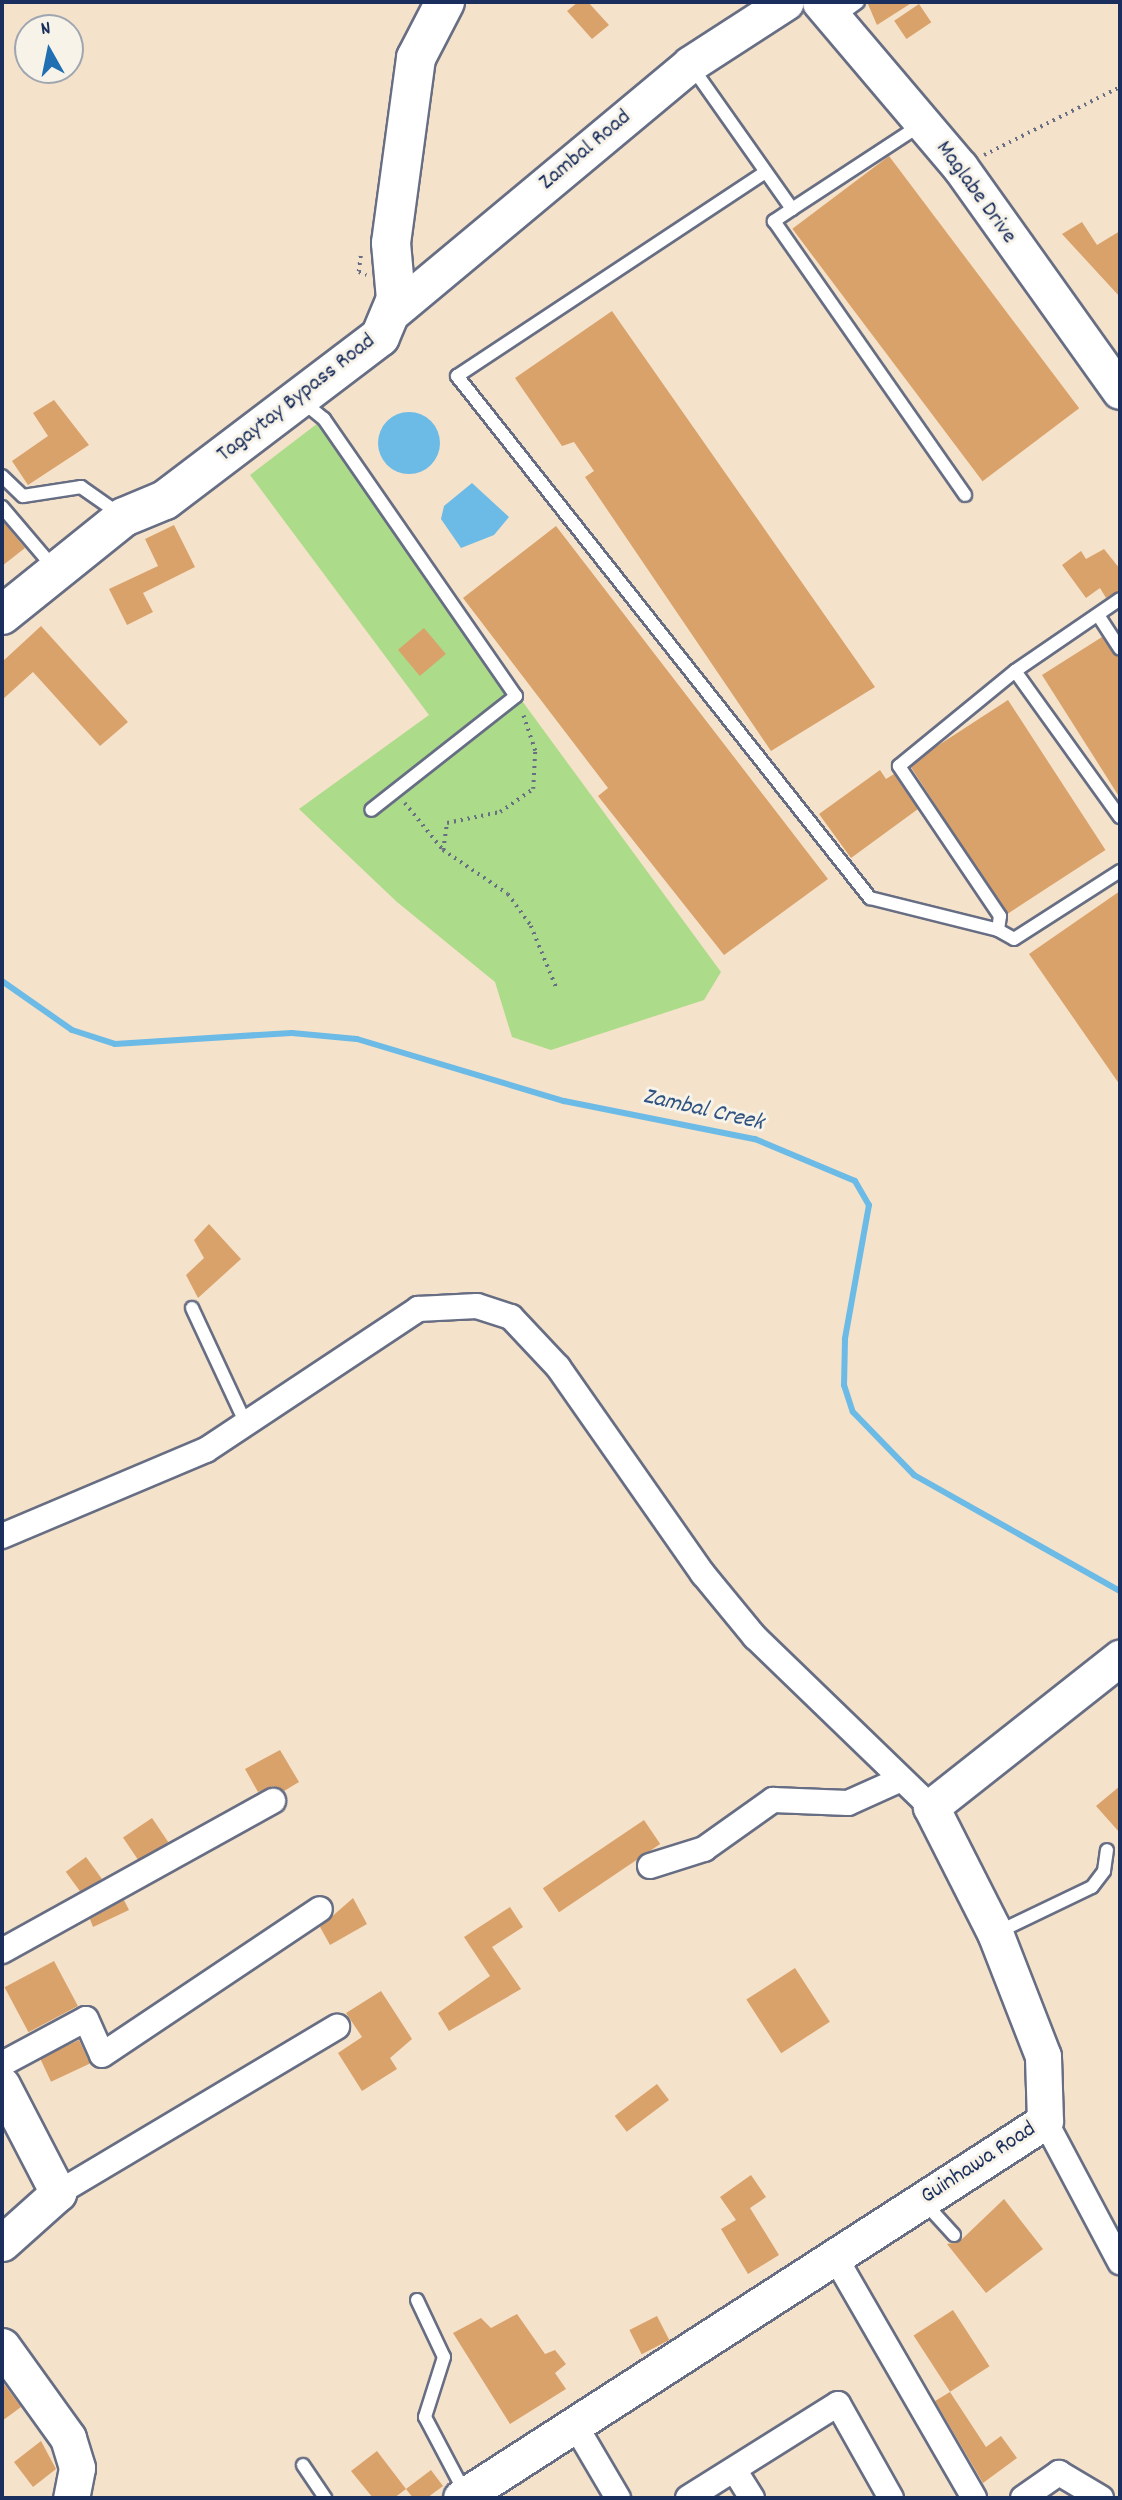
<!DOCTYPE html>
<style>
body{margin:0}
#map{position:relative;width:1122px;height:2500px;overflow:hidden;background:#f5e2ca;font-family:Dekko,sans-serif}
div>[style]{position:absolute}
[style*='--x']{left:calc(var(--x)*1px);top:calc(var(--y)*1px);width:calc(var(--w)*1px);rotate:calc(var(--a)*1deg)}
.green>*{inset:0;background:#acdb89}
.water>*{inset:0;background:#6cbae6}
.round{border-radius:50%}
.stream>*{height:6px;margin:-3px;padding:0 3px;transform-origin:3px;border-radius:3px;background:#6cbae6}
.building>*{inset:0;background:#daa26b;transform-origin:0 0}
.path>*{height:3.5px;margin-top:-1.75px;transform-origin:0;background:repeating-linear-gradient(90deg,#676e84 0 2px,transparent 0 7px)}
.roads{filter:drop-shadow(2px 0 #676e84) drop-shadow(-2px 0 #676e84) drop-shadow(0 2px #676e84) drop-shadow(0 -2px #676e84)}
.lane>*{height:12px;margin:-6px;padding:0 6px;transform-origin:6px;border-radius:6px;background:#fff}
.street>*{height:24px;margin:-12px;padding:0 12px;transform-origin:12px;border-radius:12px;background:#fff}
.secondary>*{height:35px;margin:-17.5px;padding:0 17.5px;transform-origin:17.5px;border-radius:17.5px;background:#fff}
.primary>*{height:38px;margin:-19px;padding:0 19px;transform-origin:19px;border-radius:19px;background:#fff}
span{translate:-50% -50%;white-space:nowrap;text-align:center;line-height:1.15;-webkit-text-stroke:6px #f7f3e8;paint-order:stroke}
.street-label{font-size:23px;color:#1b2f5e}
.water-label{font-size:24px;color:#2f5280;font-style:italic}
.frame{position:absolute;inset:0;border:4px solid #1b2f5e;pointer-events:none}
.north{position:absolute;left:14px;top:14px;width:70px;height:70px;box-sizing:border-box;background:#f7f3e8;border:2px solid #9fa5b1;border-radius:50%;rotate:351deg;font-size:19px;font-weight:700;line-height:28px;text-align:center;color:#1b2f5e}
.north::after{content:'';display:block;margin:auto;width:24px;height:32px;background:#1f6fb2;clip-path:polygon(50% 0,100% 100%,50% 72%,0 100%)}
</style>
<div id="map">
<div class="green">
<div style="clip-path:polygon(318px 423px,721px 972px,704px 1000px,551px 1050px,512px 1037px,495px 982px,397px 902px,299px 809px,429px 715px,250px 475px)"></div>
</div>
<div class="water">
<div class="round" style="left:378px;top:412px;width:62px;height:62px"></div>
<div style="clip-path:polygon(472px 483px,509px 517px,494px 535px,461px 548px,441px 519px,444px 506px)"></div>
</div>
<div class="stream">
<div style="--x:2;--y:981;--w:85;--a:35"></div>
<div style="--x:72;--y:1030;--w:45;--a:18"></div>
<div style="--x:115;--y:1044;--w:177;--a:-3.6"></div>
<div style="--x:292;--y:1033;--w:65;--a:5.3"></div>
<div style="--x:357;--y:1039;--w:216;--a:16.7"></div>
<div style="--x:564;--y:1101;--w:195;--a:11.3"></div>
<div style="--x:755;--y:1139;--w:108;--a:22.8"></div>
<div style="--x:855;--y:1181;--w:28;--a:60"></div>
<div style="--x:869;--y:1205;--w:136;--a:100.2"></div>
<div style="--x:845;--y:1339;--w:46;--a:91.2"></div>
<div style="--x:844;--y:1385;--w:28;--a:72"></div>
<div style="--x:853;--y:1412;--w:88;--a:45.9"></div>
<div style="--x:914;--y:1475;--w:236;--a:29.4"></div>
</div>
<div class="building">
<div style="clip-path:polygon(578px 2px,588px 2px,609px 25px,592px 39px,567px 11px)"></div>
<div style="clip-path:polygon(867px 2px,913px 2px,877px 25px)"></div>
<div style="left:919px;top:4px;width:22px;height:30px;rotate:56deg"></div>
<div style="left:889px;top:156px;width:316px;height:121px;rotate:53deg"></div>
<div style="clip-path:polygon(1082px 222px,1097px 245px,1120px 231px,1120px 297px,1062px 234px)"></div>
<div style="clip-path:polygon(612px 311px,875px 687px,771px 751px,585px 477px,594px 471px,574px 442px,562px 446px,515px 378px)"></div>
<div style="clip-path:polygon(54px 400px,89px 445px,28px 485px,12px 461px,48px 436px,33px 413px)"></div>
<div style="clip-path:polygon(2px 520px,25px 548px,2px 566px)"></div>
<div style="clip-path:polygon(174px 525px,195px 567px,143px 593px,153px 612px,127px 625px,109px 589px,158px 566px,145px 539px)"></div>
<div style="clip-path:polygon(556px 526px,828px 879px,724px 955px,598px 796px,608px 788px,463px 598px)"></div>
<div style="clip-path:polygon(1104px 549px,1120px 569px,1120px 590px,1106px 598px,1100px 588px,1086px 598px,1062px 565px,1081px 551px,1086px 559px)"></div>
<div style="clip-path:polygon(41px 626px,128px 722px,100px 746px,33px 672px,2px 700px,2px 662px)"></div>
<div style="left:424px;top:628px;width:34px;height:34px;rotate:50deg"></div>
<div style="clip-path:polygon(1102px 637px,1120px 658px,1120px 798px,1042px 675px)"></div>
<div style="left:1008px;top:700px;width:179px;height:118px;rotate:57deg"></div>
<div style="clip-path:polygon(880px 770px,886px 779px,894px 774px,918px 809px,851px 858px,819px 814px)"></div>
<div style="clip-path:polygon(1120px 891px,1120px 1085px,1029px 954px)"></div>
<div style="clip-path:polygon(209px 1224px,241px 1259px,198px 1298px,186px 1275px,204px 1258px,194px 1240px)"></div>
<div style="clip-path:polygon(280px 1750px,299px 1782px,284px 1791px,273px 1786px,258px 1792px,245px 1769px)"></div>
<div style="clip-path:polygon(1120px 1786px,1120px 1833px,1096px 1806px)"></div>
<div style="left:152px;top:1818px;width:29px;height:35px;rotate:56deg"></div>
<div style="left:644px;top:1820px;width:29px;height:122px;rotate:56deg"></div>
<div style="left:86px;top:1857px;width:27px;height:25px;rotate:54deg"></div>
<div style="clip-path:polygon(353px 1898px,367px 1924px,330px 1945px,320px 1927px)"></div>
<div style="clip-path:polygon(124px 1900px,129px 1910px,93px 1927px,90px 1919px)"></div>
<div style="clip-path:polygon(510px 1907px,523px 1927px,492px 1947px,521px 1989px,449px 2031px,438px 2013px,490px 1976px,464px 1937px)"></div>
<div style="left:54px;top:1961px;width:51px;height:56px;rotate:62deg"></div>
<div style="left:795px;top:1968px;width:64px;height:58px;rotate:57deg"></div>
<div style="clip-path:polygon(381px 1991px,412px 2039px,390px 2058px,397px 2069px,362px 2091px,338px 2053px,362px 2037px,346px 2013px)"></div>
<div style="left:79px;top:2040px;width:26px;height:43px;rotate:65deg"></div>
<div style="left:657px;top:2084px;width:20px;height:53px;rotate:53deg"></div>
<div style="clip-path:polygon(751px 2175px,766px 2197px,750px 2208px,779px 2255px,748px 2274px,721px 2229px,736px 2220px,720px 2197px)"></div>
<div style="clip-path:polygon(1004px 2199px,1043px 2249px,986px 2293px,947px 2244px,959px 2242px)"></div>
<div style="left:953px;top:2310px;width:67px;height:47px;rotate:57deg"></div>
<div style="clip-path:polygon(517px 2314px,545px 2354px,555px 2350px,566px 2364px,555px 2373px,566px 2389px,510px 2424px,453px 2333px,481px 2318px,491px 2328px)"></div>
<div style="left:657px;top:2316px;width:27px;height:31px;rotate:63deg"></div>
<div style="clip-path:polygon(4px 2384px,21px 2407px,2px 2421px,2px 2386px)"></div>
<div style="clip-path:polygon(950px 2392px,986px 2447px,1001px 2436px,1017px 2458px,983px 2483px,935px 2401px)"></div>
<div style="clip-path:polygon(41px 2441px,56px 2469px,33px 2487px,14px 2462px)"></div>
<div style="clip-path:polygon(377px 2451px,406px 2489px,394px 2498px,373px 2498px,351px 2471px)"></div>
<div style="clip-path:polygon(431px 2470px,443px 2486px,427px 2498px,413px 2498px,406px 2489px)"></div>
</div>
<div class="path">
<div style="--x:984;--y:155;--w:152;--a:-26.6"></div>
<div style="--x:361;--y:256;--w:16;--a:97"></div>
<div style="--x:359;--y:272;--w:8;--a:23"></div>
<div style="--x:405;--y:803;--w:60;--a:51"></div>
<div style="--x:443;--y:850;--w:78;--a:34.1"></div>
<div style="--x:508;--y:894;--w:39;--a:54"></div>
<div style="--x:531;--y:926;--w:68;--a:67.6"></div>
<div style="--x:443;--y:850;--w:27;--a:-82"></div>
<div style="--x:447;--y:823;--w:54;--a:-11.7"></div>
<div style="--x:500;--y:812;--w:40;--a:-34.9"></div>
<div style="--x:533;--y:789;--w:38;--a:-87"></div>
<div style="--x:535;--y:751;--w:41;--a:-108.4"></div>
</div>
<div class="roads">
<div class="lane">
<div style="--x:836;--y:18;--w:27;--a:-36"></div>
<div style="--x:692;--y:67;--w:174;--a:54.8"></div>
<div style="--x:792;--y:209;--w:155;--a:-33.2"></div>
<div style="--x:764;--y:173;--w:368;--a:146.5"></div>
<div style="--x:457;--y:376;--w:666;--a:51.65"></div>
<div style="--x:870;--y:898;--w:132;--a:14"></div>
<div style="--x:998;--y:930;--w:14;--a:-82"></div>
<div style="--x:1000;--y:916;--w:181;--a:-124"></div>
<div style="--x:899;--y:766;--w:150;--a:-39.3"></div>
<div style="--x:1015;--y:671;--w:127;--a:-34.4"></div>
<div style="--x:792;--y:209;--w:22;--a:146"></div>
<div style="--x:774;--y:221;--w:334;--a:55.1"></div>
<div style="--x:303;--y:402;--w:27;--a:39"></div>
<div style="--x:324;--y:419;--w:337;--a:55.3"></div>
<div style="--x:516;--y:696;--w:184;--a:141.8"></div>
<div style="--x:2;--y:476;--w:29;--a:44"></div>
<div style="--x:23;--y:496;--w:59;--a:-8.8"></div>
<div style="--x:81;--y:487;--w:49;--a:35"></div>
<div style="--x:2;--y:507;--w:80;--a:49.6"></div>
<div style="--x:1098;--y:615;--w:40;--a:57.1"></div>
<div style="--x:1015;--y:671;--w:180;--a:54.3"></div>
<div style="--x:998;--y:930;--w:18;--a:29"></div>
<div style="--x:1014;--y:939;--w:126;--a:-32.7"></div>
<div style="--x:192;--y:1308;--w:128;--a:65"></div>
<div style="--x:996;--y:1933;--w:106;--a:-25.6"></div>
<div style="--x:1092;--y:1887;--w:20;--a:-53"></div>
<div style="--x:1104;--y:1871;--w:21;--a:-82"></div>
<div style="--x:923;--y:2201;--w:46;--a:47.6"></div>
<div style="--x:417;--y:2300;--w:63;--a:64.7"></div>
<div style="--x:444;--y:2357;--w:63;--a:107.6"></div>
<div style="--x:425;--y:2417;--w:84;--a:62.2"></div>
<div style="--x:303;--y:2465;--w:40;--a:56"></div>
</div>
<div class="street">
<div style="--x:2;--y:1536;--w:221;--a:-22.9"></div>
<div style="--x:206;--y:1450;--w:255;--a:-33.6"></div>
<div style="--x:418;--y:1309;--w:59;--a:-2.9"></div>
<div style="--x:477;--y:1306;--w:36;--a:18"></div>
<div style="--x:511;--y:1317;--w:69;--a:46.8"></div>
<div style="--x:558;--y:1367;--w:253;--a:55"></div>
<div style="--x:703;--y:1574;--w:82;--a:50.5"></div>
<div style="--x:755;--y:1637;--w:245;--a:44"></div>
<div style="--x:650;--y:1866;--w:57;--a:-17.5"></div>
<div style="--x:704;--y:1849;--w:85;--a:-35.4"></div>
<div style="--x:773;--y:1800;--w:75;--a:2.3"></div>
<div style="--x:848;--y:1803;--w:54;--a:-24.2"></div>
<div style="--x:2;--y:1951;--w:310;--a:-29"></div>
<div style="--x:2;--y:2064;--w:95;--a:-28.2"></div>
<div style="--x:86;--y:2019;--w:39;--a:66"></div>
<div style="--x:102;--y:2055;--w:262;--a:-33.8"></div>
<div style="--x:1045;--y:2121;--w:160;--a:62"></div>
<div style="--x:58;--y:2193;--w:325;--a:-30.8"></div>
<div style="--x:835;--y:2257;--w:278;--a:60"></div>
<div style="--x:575;--y:2425;--w:85;--a:59.5"></div>
<div style="--x:735;--y:2471;--w:32;--a:58"></div>
<div style="--x:688;--y:2498;--w:177;--a:-32.1"></div>
<div style="--x:838;--y:2404;--w:108;--a:60.6"></div>
<div style="--x:1023;--y:2498;--w:44;--a:-34.8"></div>
<div style="--x:1059;--y:2473;--w:49;--a:30.8"></div>
</div>
<div class="secondary">
<div style="--x:820;--y:2;--w:216;--a:49.7"></div>
<div style="--x:960;--y:167;--w:275;--a:54.5"></div>
<div style="--x:394;--y:311;--w:386;--a:-39.8"></div>
<div style="--x:690;--y:64;--w:114;--a:-32.9"></div>
<div style="--x:2;--y:2085;--w:122;--a:62.6"></div>
<div style="--x:58;--y:2193;--w:75;--a:138.2"></div>
<div style="--x:2;--y:2346;--w:113;--a:54.3"></div>
<div style="--x:68;--y:2438;--w:31;--a:73"></div>
<div style="--x:77;--y:2468;--w:31;--a:101"></div>
<div style="--x:461;--y:2498;--w:695;--a:-32.84"></div>
<div style="--x:1045;--y:2121;--w:65;--a:-91.8"></div>
<div style="--x:1043;--y:2056;--w:132;--a:-111.3"></div>
<div style="--x:995;--y:1933;--w:141;--a:-116.9"></div>
<div style="--x:931;--y:1807;--w:241;--a:-38.3"></div>
</div>
<div class="primary">
<div style="--x:2;--y:615;--w:156;--a:-38.8"></div>
<div style="--x:124;--y:517;--w:44;--a:-22.5"></div>
<div style="--x:165;--y:500;--w:270;--a:-37.2"></div>
<div style="--x:380;--y:337;--w:41;--a:-67.2"></div>
<div style="--x:396;--y:299;--w:56;--a:-95.1"></div>
<div style="--x:391;--y:243;--w:187;--a:-82.3"></div>
<div style="--x:416;--y:58;--w:63;--a:-62.6"></div>
</div>
</div>
<div class="street-label">
<span style="left:586px;top:151px;rotate:-40deg">Zambal Road</span>
<span style="left:975px;top:193px;rotate:54deg">Maglabe Drive</span>
<span style="left:297px;top:399px;rotate:-38deg">Tagaytay Bypass Road</span>
<span style="left:979px;top:2164px;rotate:-33deg">Guinhawa Road</span>
</div>
<div class="water-label">
<span style="left:703px;top:1111px;rotate:13deg">Zambal Creek</span>
</div>
<div class="frame"></div>
<div class="north">N</div>
</div>
